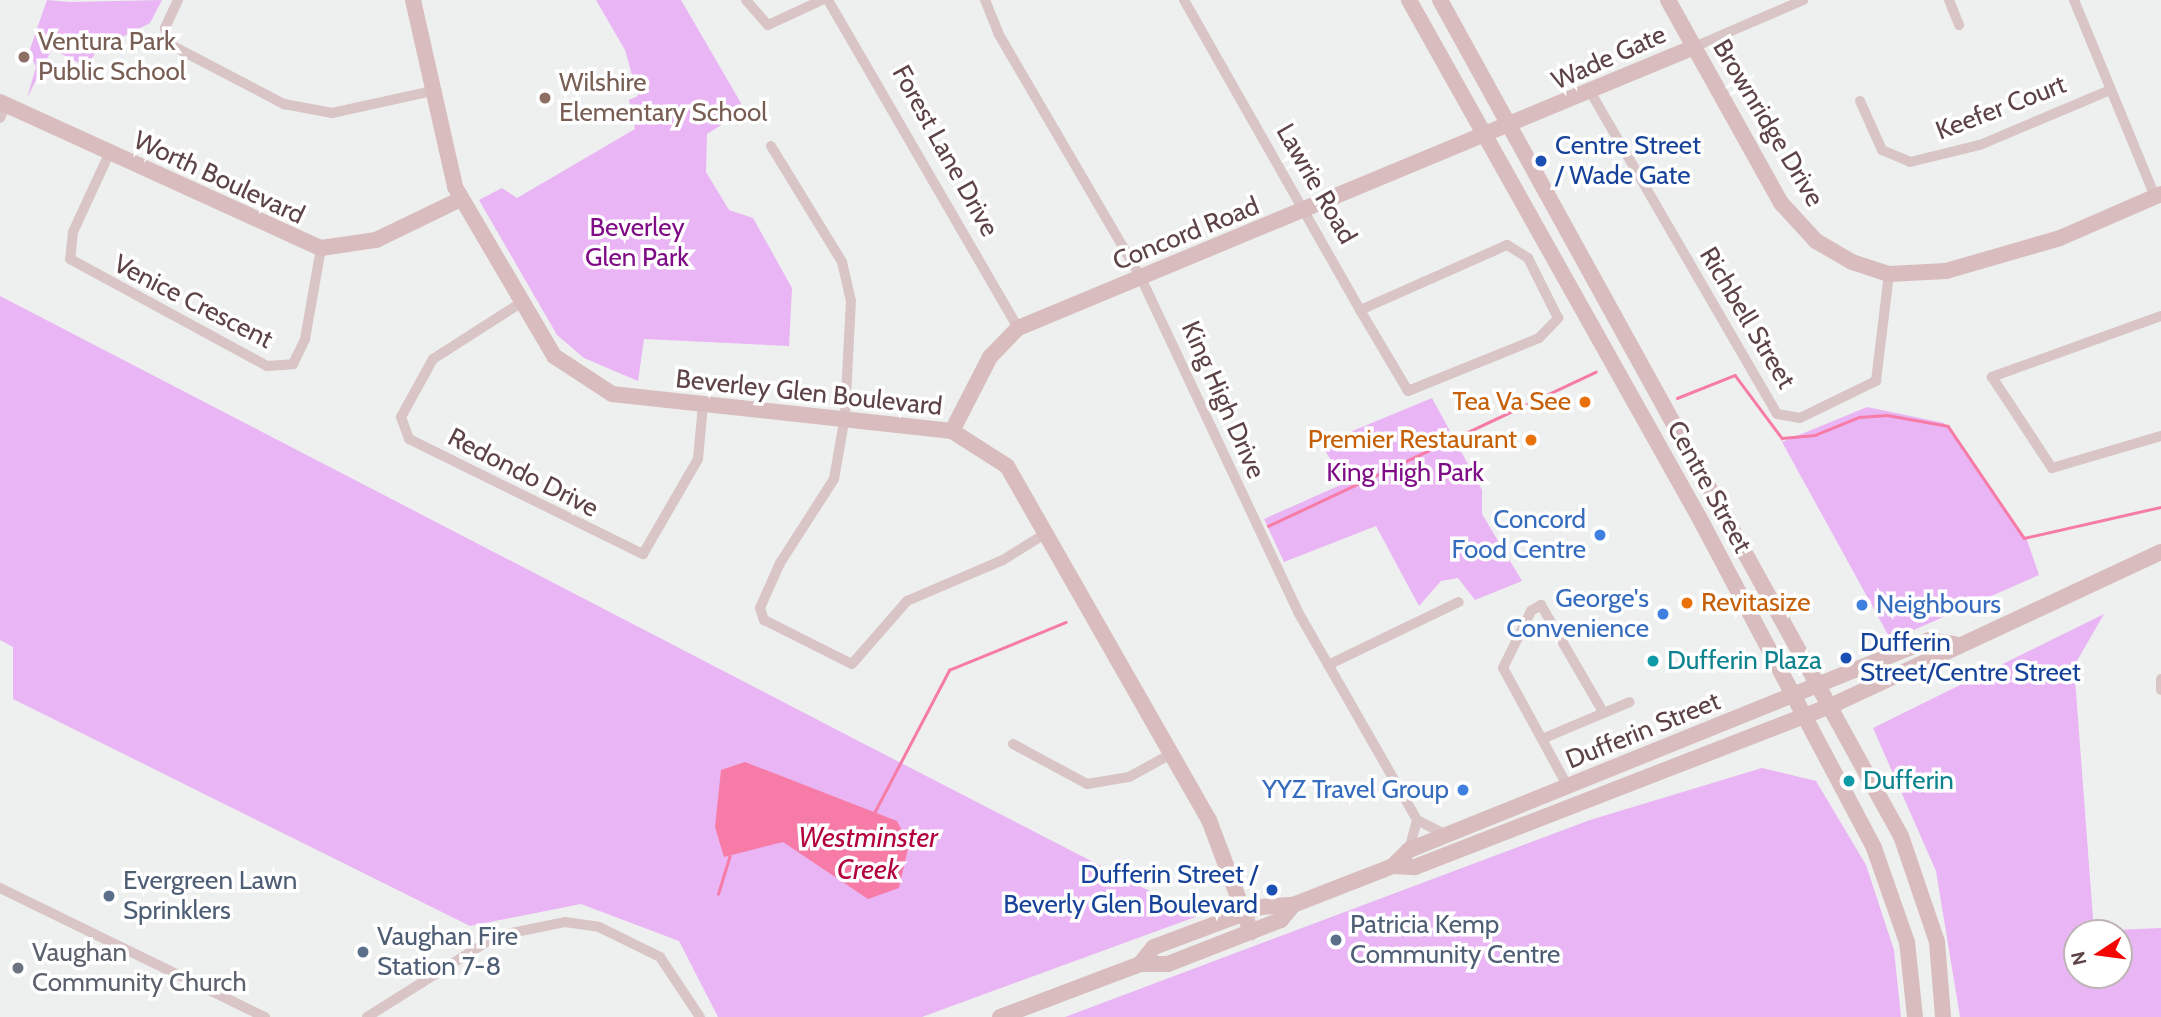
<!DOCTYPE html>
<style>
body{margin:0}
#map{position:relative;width:2161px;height:1017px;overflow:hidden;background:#edf0ee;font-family:Cabin,sans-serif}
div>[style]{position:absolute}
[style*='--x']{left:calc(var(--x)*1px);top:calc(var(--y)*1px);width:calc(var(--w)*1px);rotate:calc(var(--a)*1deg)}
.green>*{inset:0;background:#e9b5f4}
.water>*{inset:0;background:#f67ca7}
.stream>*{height:2.5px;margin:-1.25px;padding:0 1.25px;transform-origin:1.25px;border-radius:1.25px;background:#f67ca7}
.street>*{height:10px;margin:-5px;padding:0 5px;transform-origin:5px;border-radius:5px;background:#d9c4c6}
.secondary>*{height:16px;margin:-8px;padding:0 8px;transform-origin:8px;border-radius:8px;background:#d9bdbe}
.dots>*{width:19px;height:19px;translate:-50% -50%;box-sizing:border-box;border:4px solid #fff;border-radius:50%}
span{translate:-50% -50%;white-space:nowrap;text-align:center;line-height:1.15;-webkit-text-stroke:7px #fff;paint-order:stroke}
.education-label{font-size:26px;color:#785e54}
.left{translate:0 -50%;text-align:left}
.street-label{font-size:26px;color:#5d4345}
.transit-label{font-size:26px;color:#164399}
.right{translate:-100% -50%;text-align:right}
.park-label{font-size:26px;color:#7f0b86}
.food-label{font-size:26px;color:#c56008}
.shop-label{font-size:26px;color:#366cbe}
.culture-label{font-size:26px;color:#0d838f}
.service-label{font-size:26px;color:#4e5e75}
.worship-label{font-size:26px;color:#5b616d}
.water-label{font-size:28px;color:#b3003e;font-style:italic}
.north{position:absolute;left:2063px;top:919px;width:70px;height:70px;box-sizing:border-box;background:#fff;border:2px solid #beb4b5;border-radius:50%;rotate:257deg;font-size:19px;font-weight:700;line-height:28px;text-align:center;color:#5d4345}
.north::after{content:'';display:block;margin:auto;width:24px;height:32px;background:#f40403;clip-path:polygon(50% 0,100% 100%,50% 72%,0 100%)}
</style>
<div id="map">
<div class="green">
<div style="clip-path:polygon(47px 0,71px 2px,162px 0,150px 23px,97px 50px,87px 67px,52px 49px,27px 98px,36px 67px,29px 52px)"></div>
<div style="clip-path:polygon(596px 0,681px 0,745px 110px,707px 134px,706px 172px,729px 210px,753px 218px,792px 288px,789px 346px,644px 339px,638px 381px,584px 358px,557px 335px,479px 200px,502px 188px,517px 198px,635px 129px,629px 100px,638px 96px,625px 50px)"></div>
<div style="clip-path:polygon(0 296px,870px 747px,1198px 916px,922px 1017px,718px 1017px,679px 941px,581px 904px,470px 926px,13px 699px,13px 647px,0 640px)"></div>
<div style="clip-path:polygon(1432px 398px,1482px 490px,1482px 514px,1522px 581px,1475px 600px,1458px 578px,1441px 581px,1419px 606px,1376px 526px,1284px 562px,1264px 519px,1345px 483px,1321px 444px)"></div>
<div style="clip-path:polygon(1867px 407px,1944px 423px,2027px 540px,2039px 575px,1891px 640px,1782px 442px)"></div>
<div style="clip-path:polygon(evenodd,2104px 614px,2074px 666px,2094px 931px,2161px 928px,2161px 1017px,1960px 1017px,1936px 871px,1873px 728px,2104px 614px,2119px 933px,2119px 975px,2077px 975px,2077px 933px,2119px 933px)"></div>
<div style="clip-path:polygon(1762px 768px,1816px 781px,1866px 865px,1894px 950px,1901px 1017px,1065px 1017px,1590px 820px)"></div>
</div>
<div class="water">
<div style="clip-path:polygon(745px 762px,897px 821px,909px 844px,899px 888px,868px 899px,783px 842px,724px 857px,715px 827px,721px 770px)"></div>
</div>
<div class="stream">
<div style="--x:1677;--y:398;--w:62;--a:-21.6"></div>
<div style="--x:1735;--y:375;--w:79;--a:53.3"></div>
<div style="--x:1782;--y:438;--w:33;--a:-5"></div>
<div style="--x:1815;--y:435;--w:48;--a:-22.2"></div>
<div style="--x:1859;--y:417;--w:28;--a:-4"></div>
<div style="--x:1887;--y:415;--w:62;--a:10.2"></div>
<div style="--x:1948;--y:426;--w:135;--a:55.8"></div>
<div style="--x:2024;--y:538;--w:140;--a:-12.8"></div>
<div style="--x:1268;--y:526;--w:362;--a:-25.2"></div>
<div style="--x:873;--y:815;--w:164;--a:-62.3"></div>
<div style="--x:949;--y:670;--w:126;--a:-22.3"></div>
<div style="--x:718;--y:894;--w:39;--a:-73"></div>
</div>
<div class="street">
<div style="--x:178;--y:0;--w:31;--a:115"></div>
<div style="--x:165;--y:28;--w:16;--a:76"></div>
<div style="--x:169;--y:44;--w:130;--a:27.6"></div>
<div style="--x:284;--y:104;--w:49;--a:10.6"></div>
<div style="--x:332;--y:113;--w:102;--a:-12.4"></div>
<div style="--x:746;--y:0;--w:33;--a:49"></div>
<div style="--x:768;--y:25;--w:60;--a:-24.8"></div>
<div style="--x:828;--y:0;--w:379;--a:59.9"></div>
<div style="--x:985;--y:0;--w:35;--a:68"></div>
<div style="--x:998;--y:33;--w:284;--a:59.7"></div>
<div style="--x:1141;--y:278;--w:369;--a:64.8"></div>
<div style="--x:1298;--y:612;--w:240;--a:60.2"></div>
<div style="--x:1417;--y:820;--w:33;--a:27"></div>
<div style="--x:1184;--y:0;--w:356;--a:60.4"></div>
<div style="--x:1360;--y:310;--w:94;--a:59.3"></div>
<div style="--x:1408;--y:391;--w:141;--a:-22"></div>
<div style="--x:1539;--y:338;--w:28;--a:-46"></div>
<div style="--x:1558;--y:318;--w:67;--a:-116.6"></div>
<div style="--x:1528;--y:258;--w:25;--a:-148"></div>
<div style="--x:1507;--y:245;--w:161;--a:156.1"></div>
<div style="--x:1949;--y:0;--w:27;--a:68"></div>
<div style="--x:2074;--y:0;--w:213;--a:67.6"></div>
<div style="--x:1694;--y:47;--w:119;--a:-23.3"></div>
<div style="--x:1591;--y:93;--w:371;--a:59.9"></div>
<div style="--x:1777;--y:414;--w:23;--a:10"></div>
<div style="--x:1800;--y:418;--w:85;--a:-26"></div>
<div style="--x:1876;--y:381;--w:108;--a:-83.1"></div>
<div style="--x:1860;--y:101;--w:54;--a:65.8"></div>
<div style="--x:1882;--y:150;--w:30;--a:23"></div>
<div style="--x:1910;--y:162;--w:72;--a:-13.7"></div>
<div style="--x:1980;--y:145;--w:139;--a:-22.9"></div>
<div style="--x:0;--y:118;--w:14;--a:-65"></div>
<div style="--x:771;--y:146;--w:136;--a:58.5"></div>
<div style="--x:842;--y:262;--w:39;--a:77"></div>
<div style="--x:851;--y:300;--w:116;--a:93"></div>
<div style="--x:845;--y:416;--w:64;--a:99.9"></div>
<div style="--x:834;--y:479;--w:100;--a:122.7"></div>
<div style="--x:780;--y:563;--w:49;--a:114"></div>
<div style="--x:760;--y:608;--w:13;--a:72"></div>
<div style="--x:764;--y:620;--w:98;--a:26.6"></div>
<div style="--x:852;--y:664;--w:84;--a:-48.9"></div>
<div style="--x:907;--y:601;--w:104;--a:-23.1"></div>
<div style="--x:1003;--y:560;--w:51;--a:-32.1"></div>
<div style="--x:109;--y:154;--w:86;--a:114.8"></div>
<div style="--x:73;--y:232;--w:27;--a:96"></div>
<div style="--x:70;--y:259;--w:224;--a:28.5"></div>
<div style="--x:267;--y:366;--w:26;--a:-4"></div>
<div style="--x:293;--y:364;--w:28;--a:-64"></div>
<div style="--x:305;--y:339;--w:92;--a:-80"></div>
<div style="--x:519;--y:304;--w:102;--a:147.4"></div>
<div style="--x:433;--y:359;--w:66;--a:118.9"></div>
<div style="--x:401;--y:417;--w:23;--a:70"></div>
<div style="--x:409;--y:439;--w:261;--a:26.2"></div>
<div style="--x:643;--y:554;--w:110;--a:-59.9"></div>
<div style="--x:698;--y:459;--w:54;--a:-84.7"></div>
<div style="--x:2161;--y:316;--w:180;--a:160.2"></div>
<div style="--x:1992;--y:377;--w:109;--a:56.6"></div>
<div style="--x:2052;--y:468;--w:114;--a:-16.4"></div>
<div style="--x:1328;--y:665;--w:145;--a:-25.7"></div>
<div style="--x:2161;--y:679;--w:11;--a:90"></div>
<div style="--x:1542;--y:739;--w:95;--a:-22.8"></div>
<div style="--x:1013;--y:744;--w:84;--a:28.4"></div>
<div style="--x:1087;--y:784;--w:43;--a:-9.5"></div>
<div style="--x:1129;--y:777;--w:48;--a:-28.7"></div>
<div style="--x:1568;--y:787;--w:136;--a:-118.6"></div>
<div style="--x:1503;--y:668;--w:64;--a:-63.8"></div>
<div style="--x:1531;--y:611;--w:12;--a:-31"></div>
<div style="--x:1541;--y:605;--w:124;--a:59.9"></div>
<div style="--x:1409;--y:850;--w:31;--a:-75"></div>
<div style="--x:0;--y:888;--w:295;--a:26"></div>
<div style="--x:367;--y:1017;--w:152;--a:-32.1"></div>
<div style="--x:496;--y:936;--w:70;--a:-11.5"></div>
<div style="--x:565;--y:922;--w:34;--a:8"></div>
<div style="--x:599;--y:927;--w:68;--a:26.2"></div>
<div style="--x:660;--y:957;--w:72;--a:56.3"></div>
</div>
<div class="secondary">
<div style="--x:413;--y:0;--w:192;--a:77.3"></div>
<div style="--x:455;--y:187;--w:196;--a:59.6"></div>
<div style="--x:554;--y:356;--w:69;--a:33.2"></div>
<div style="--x:612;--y:394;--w:342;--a:6.2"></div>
<div style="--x:952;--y:431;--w:65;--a:32.5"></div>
<div style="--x:1007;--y:466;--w:408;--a:60.3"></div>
<div style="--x:1209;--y:820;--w:120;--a:69.4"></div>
<div style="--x:1409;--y:0;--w:595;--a:60.72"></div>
<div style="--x:1700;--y:519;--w:372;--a:62.1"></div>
<div style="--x:1874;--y:848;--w:100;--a:70.7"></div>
<div style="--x:1907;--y:942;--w:75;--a:83.9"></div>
<div style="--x:1440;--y:0;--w:955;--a:61.13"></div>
<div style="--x:1901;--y:836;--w:112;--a:71.2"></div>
<div style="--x:1937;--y:942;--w:75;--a:85.4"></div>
<div style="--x:1668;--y:0;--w:232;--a:60.9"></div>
<div style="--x:1781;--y:203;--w:52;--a:47.4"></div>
<div style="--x:1816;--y:241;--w:42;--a:30.3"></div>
<div style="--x:1852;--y:262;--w:39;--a:18"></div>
<div style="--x:1889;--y:274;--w:57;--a:-3"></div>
<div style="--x:1946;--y:271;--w:119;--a:-16.1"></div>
<div style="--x:2060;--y:238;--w:110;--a:-23.5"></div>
<div style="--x:0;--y:102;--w:353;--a:24.5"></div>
<div style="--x:321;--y:248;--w:56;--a:-8.3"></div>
<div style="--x:376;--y:240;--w:94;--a:-25.8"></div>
<div style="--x:952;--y:431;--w:83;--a:-62.8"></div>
<div style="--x:990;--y:357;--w:40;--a:-46"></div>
<div style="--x:1018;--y:328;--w:732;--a:-22.57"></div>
<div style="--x:1393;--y:866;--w:23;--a:-45"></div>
<div style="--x:1409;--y:850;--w:561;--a:-21.99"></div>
<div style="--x:1929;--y:640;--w:26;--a:9"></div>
<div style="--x:1140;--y:964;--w:22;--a:-51"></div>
<div style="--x:1154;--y:947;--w:114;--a:-20.5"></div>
<div style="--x:1261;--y:907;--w:32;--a:-4"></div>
<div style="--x:1293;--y:905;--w:107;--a:-21.3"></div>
<div style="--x:1393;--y:866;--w:22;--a:3"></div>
<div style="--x:1415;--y:867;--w:453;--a:-21.2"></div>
<div style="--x:1837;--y:703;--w:357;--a:-25"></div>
<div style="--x:1000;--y:1017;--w:150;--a:-20.7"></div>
<div style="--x:1140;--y:964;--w:28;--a:0"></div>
<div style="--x:1168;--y:964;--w:121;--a:-21.3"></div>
<div style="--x:1281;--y:920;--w:19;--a:-51"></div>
</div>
<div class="dots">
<div style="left:24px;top:57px;background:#8d6e63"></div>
<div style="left:545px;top:98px;background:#8d6e63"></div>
<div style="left:1541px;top:161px;background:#1a4fb4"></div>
<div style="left:1585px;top:402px;background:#e8710a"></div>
<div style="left:1531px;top:440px;background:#e8710a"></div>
<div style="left:1600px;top:535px;background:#3f7fe0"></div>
<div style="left:1687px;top:603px;background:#e8710a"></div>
<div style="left:1862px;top:605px;background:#3f7fe0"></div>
<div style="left:1663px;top:614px;background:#3f7fe0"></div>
<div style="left:1846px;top:658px;background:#1a4fb4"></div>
<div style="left:1653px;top:661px;background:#0f9aa8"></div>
<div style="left:1849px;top:781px;background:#0f9aa8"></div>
<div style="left:1463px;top:790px;background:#3f7fe0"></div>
<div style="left:1272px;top:890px;background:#1a4fb4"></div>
<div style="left:109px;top:896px;background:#5c6f8a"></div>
<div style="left:1336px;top:940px;background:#5c6f8a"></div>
<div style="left:363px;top:952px;background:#5c6f8a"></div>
<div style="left:18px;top:968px;background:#6b7280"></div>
</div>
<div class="education-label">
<span class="left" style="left:38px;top:57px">Ventura Park<br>Public School</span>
<span class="left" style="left:559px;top:98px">Wilshire<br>Elementary School</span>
</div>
<div class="street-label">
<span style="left:1609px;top:58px;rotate:-24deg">Wade Gate</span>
<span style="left:2001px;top:108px;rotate:-21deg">Keefer Court</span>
<span style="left:1768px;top:123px;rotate:59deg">Brownridge Drive</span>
<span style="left:945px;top:151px;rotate:61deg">Forest Lane Drive</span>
<span style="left:219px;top:178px;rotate:25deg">Worth Boulevard</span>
<span style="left:1316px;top:184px;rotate:60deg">Lawrie Road</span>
<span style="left:1186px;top:234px;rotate:-22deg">Concord Road</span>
<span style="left:193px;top:302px;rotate:27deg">Venice Crescent</span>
<span style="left:1747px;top:318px;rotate:59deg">Richbell Street</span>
<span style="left:809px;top:393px;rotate:6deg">Beverley Glen Boulevard</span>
<span style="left:1223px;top:400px;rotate:66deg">King High Drive</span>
<span style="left:523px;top:473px;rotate:27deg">Redondo Drive</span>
<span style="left:1709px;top:487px;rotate:61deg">Centre Street</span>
<span style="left:1643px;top:731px;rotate:-22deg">Dufferin Street</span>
</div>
<div class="transit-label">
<span class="left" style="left:1555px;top:161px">Centre Street<br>/ Wade Gate</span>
<span class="left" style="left:1860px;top:658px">Dufferin<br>Street/Centre Street</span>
<span class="right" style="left:1258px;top:890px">Dufferin Street /<br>Beverly Glen Boulevard</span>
</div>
<div class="park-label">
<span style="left:637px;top:243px">Beverley<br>Glen Park</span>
<span style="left:1405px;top:473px">King High Park</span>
</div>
<div class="food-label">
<span class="right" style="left:1571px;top:402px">Tea Va See</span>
<span class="right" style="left:1517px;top:440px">Premier Restaurant</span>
<span class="left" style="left:1701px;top:603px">Revitasize</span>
</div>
<div class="shop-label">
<span class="right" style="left:1586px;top:535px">Concord<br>Food Centre</span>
<span class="right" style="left:1649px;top:614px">George's<br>Convenience</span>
<span class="left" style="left:1876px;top:605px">Neighbours</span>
<span class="right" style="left:1449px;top:790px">YYZ Travel Group</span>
</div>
<div class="culture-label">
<span class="left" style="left:1667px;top:661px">Dufferin Plaza</span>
<span class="left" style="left:1863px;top:781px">Dufferin</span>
</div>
<div class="service-label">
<span class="left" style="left:123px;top:896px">Evergreen Lawn<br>Sprinklers</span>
<span class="left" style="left:1350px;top:940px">Patricia Kemp<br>Community Centre</span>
<span class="left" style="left:377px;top:952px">Vaughan Fire<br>Station 7-8</span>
</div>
<div class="worship-label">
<span class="left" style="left:32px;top:968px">Vaughan<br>Community Church</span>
</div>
<div class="water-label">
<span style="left:868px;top:853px">Westminster<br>Creek</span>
</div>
<div class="north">N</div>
</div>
